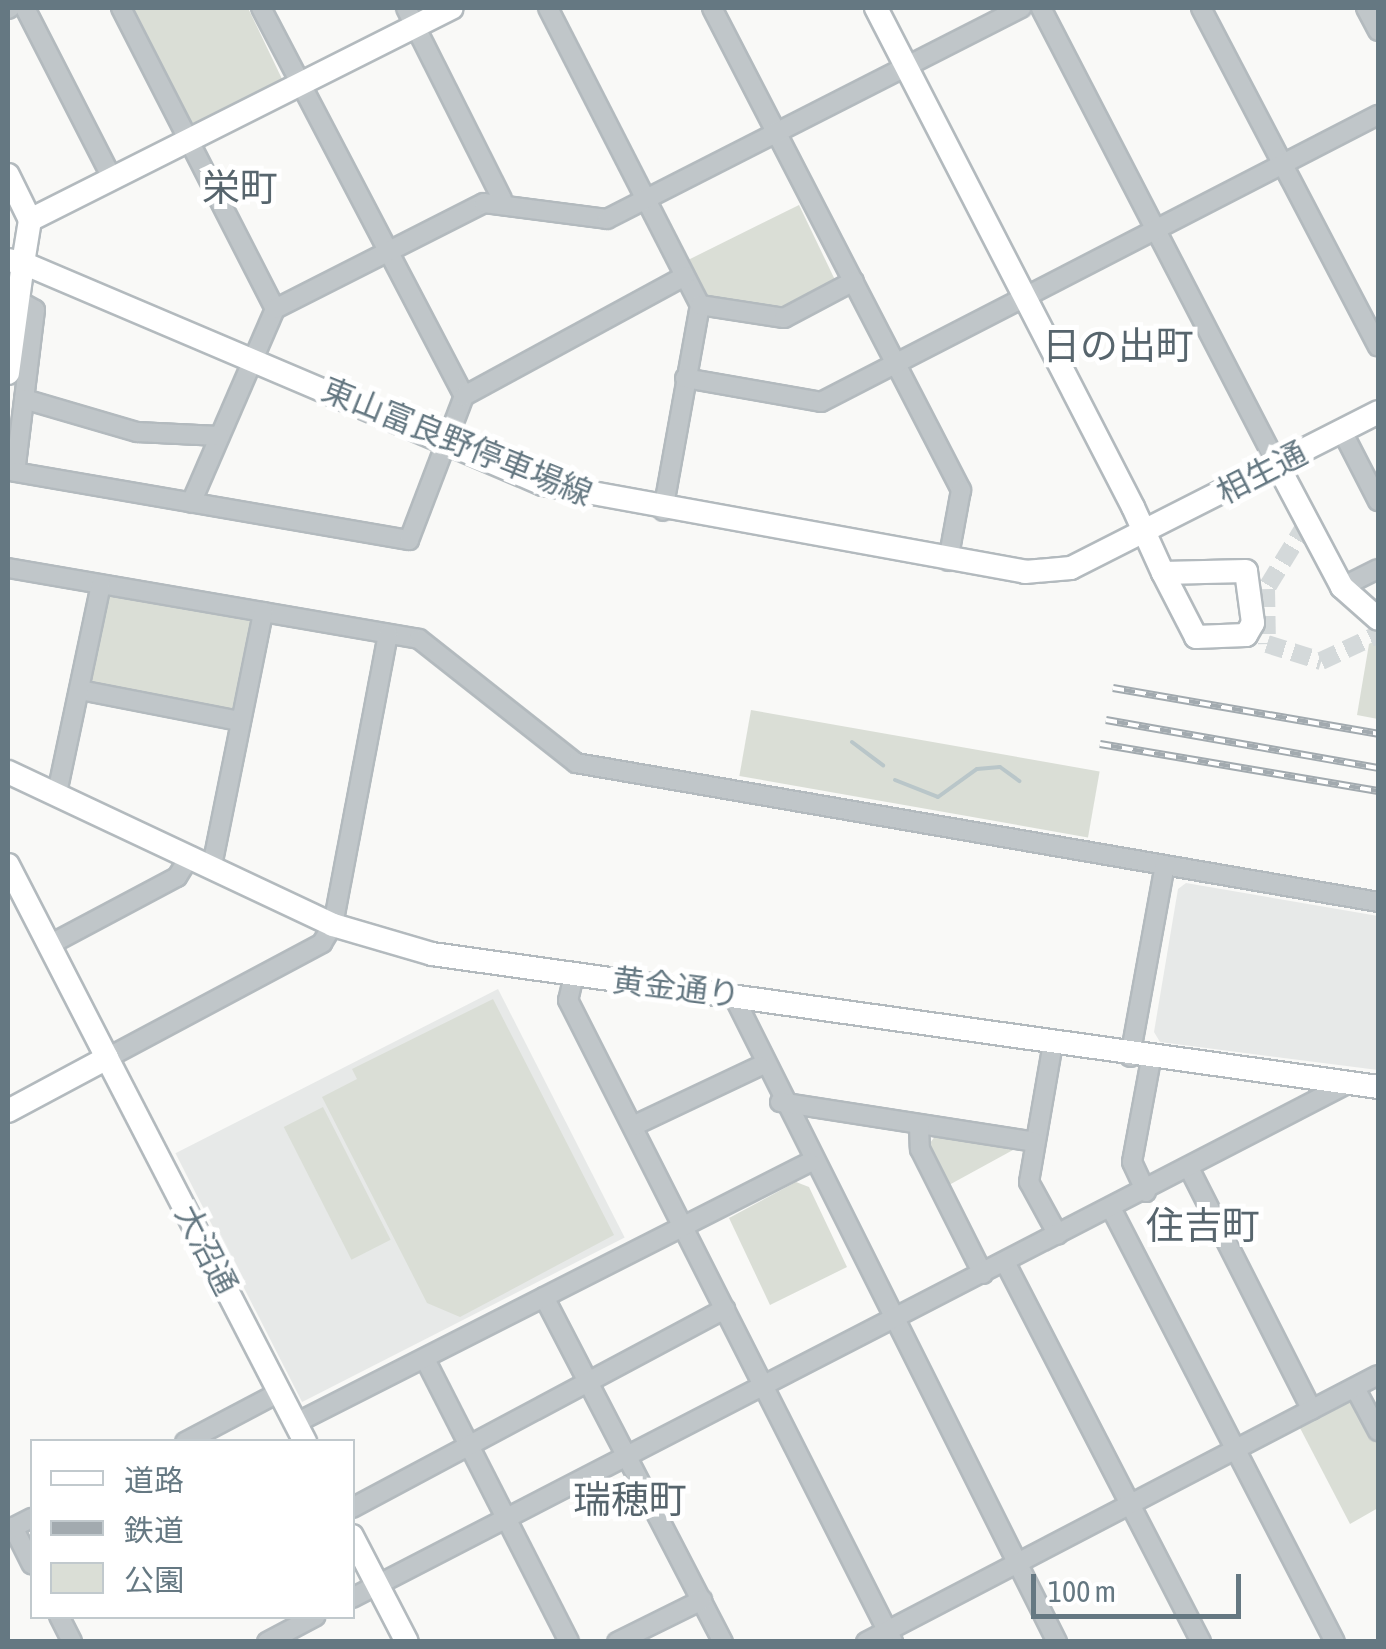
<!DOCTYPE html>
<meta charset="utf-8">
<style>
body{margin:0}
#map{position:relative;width:1386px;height:1649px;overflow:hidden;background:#f9f9f7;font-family:"Asap Condensed","Noto Sans JP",sans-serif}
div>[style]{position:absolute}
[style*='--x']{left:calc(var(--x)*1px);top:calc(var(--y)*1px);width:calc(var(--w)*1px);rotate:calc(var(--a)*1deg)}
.built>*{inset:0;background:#e7e9e8;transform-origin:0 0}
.green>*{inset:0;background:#daded6;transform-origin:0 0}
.stream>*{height:4px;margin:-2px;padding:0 2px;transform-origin:2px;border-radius:2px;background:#b9c6c9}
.street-tunnel>*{height:18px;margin-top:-9px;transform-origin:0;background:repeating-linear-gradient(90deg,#d4d9da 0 18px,transparent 0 27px)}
.roads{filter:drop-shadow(2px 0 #b3babe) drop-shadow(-2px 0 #b3babe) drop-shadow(0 2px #b3babe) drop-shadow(0 -2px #b3babe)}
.street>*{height:18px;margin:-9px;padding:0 9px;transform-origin:9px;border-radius:9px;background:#c0c6c9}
.secondary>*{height:22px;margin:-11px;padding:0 11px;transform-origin:11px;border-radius:11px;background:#fff}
.rail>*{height:8px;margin-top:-4px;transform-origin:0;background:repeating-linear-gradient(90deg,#fff 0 11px,#a2aaaf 0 22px);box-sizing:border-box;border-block:2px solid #a2aaaf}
span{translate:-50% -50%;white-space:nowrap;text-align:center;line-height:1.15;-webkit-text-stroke:10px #fff;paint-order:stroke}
.street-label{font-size:32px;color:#657882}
.quarter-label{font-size:38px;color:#57656d}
.frame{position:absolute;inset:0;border:10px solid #657882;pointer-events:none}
.legend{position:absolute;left:30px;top:1439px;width:325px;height:180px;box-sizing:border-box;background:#fff;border:2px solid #c1c9cd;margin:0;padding:12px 18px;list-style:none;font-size:30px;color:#657882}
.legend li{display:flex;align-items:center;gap:20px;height:50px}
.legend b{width:50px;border:2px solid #c1c9cd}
.scale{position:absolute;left:1031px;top:1574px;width:210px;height:45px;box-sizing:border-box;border:5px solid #657882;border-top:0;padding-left:12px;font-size:30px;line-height:35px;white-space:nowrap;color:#657882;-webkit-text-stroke:8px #fff;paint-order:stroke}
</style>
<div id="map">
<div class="built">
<div style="clip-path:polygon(1186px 883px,1378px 916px,1378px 1070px,1160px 1042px,1154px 1032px,1178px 889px)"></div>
<div style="left:498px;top:989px;width:279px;height:362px;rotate:63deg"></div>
</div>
<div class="green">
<div style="clip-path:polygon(133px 8px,248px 8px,283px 81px,192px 128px)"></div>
<div style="clip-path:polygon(799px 205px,836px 282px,783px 310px,707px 301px,686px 261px)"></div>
<div style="left:107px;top:592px;width:148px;height:93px;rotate:10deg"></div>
<div style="clip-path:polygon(1378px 639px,1378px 719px,1357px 715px,1369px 644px)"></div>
<div style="left:751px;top:710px;width:354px;height:67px;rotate:10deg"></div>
<div style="clip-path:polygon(493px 999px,614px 1235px,460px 1317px,427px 1303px,322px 1097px,357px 1079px,352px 1069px)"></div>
<div style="left:323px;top:1107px;width:149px;height:44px;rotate:63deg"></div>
<div style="clip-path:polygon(936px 1135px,1013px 1150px,949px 1185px,927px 1147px)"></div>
<div style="clip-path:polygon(796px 1182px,809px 1187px,847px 1267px,770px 1305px,729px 1218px)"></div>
<div style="clip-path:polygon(1355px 1399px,1378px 1444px,1378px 1508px,1350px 1524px,1300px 1428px)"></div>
</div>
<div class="stream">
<div style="--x:852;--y:742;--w:39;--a:37"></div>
<div style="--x:895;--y:780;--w:46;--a:21.6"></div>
<div style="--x:938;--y:797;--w:48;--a:-35.7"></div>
<div style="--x:977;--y:769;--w:23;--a:-5"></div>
<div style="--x:1000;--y:767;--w:24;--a:36"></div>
</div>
<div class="street-tunnel">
<div style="--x:1306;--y:524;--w:76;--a:121.6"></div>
<div style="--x:1266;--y:589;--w:55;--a:89"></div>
<div style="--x:1267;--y:644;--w:57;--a:17.5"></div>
<div style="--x:1321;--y:661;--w:62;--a:-24.9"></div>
</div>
<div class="roads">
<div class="street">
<div style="--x:25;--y:8;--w:193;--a:62.9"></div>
<div style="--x:121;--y:8;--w:338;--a:62.9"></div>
<div style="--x:275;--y:309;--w:211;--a:113.4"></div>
<div style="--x:406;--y:8;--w:214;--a:63.3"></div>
<div style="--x:548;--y:8;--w:334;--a:62.9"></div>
<div style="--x:700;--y:305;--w:209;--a:100.2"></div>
<div style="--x:712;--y:8;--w:543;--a:62.68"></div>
<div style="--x:961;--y:490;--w:72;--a:100.4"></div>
<div style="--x:1041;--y:8;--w:516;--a:62.64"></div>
<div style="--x:1201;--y:8;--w:382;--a:62.4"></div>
<div style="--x:1366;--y:8;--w:26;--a:62"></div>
<div style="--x:8;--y:9;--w:2;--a:-27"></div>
<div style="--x:12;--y:297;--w:26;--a:29"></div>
<div style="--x:35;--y:310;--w:163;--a:97"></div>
<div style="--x:15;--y:472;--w:400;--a:9.8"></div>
<div style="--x:409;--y:540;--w:154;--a:-69.1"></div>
<div style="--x:464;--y:396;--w:438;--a:-117.6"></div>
<div style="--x:700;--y:305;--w:85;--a:8.8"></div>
<div style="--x:784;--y:318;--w:79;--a:-27.9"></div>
<div style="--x:275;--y:309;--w:234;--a:-26.9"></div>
<div style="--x:484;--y:203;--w:124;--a:7.4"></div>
<div style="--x:607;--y:219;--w:465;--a:-27"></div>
<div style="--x:685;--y:378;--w:138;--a:10"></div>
<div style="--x:821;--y:402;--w:627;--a:-27.26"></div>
<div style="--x:464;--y:396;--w:251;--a:-28.5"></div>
<div style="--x:24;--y:399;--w:118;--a:16.3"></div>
<div style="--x:137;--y:432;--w:82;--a:2.8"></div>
<div style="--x:1342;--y:431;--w:79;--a:62.8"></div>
<div style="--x:8;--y:568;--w:417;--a:9.8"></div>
<div style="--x:419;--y:639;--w:200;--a:38.3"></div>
<div style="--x:576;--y:763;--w:814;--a:9.83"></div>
<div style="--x:1342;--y:587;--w:40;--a:-26.6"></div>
<div style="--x:80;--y:690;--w:163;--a:11"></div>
<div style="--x:57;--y:793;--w:213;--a:-78.1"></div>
<div style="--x:212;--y:866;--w:259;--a:-78.6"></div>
<div style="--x:49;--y:945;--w:145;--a:-28"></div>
<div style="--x:177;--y:877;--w:25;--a:-58"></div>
<div style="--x:574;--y:975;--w:26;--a:103"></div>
<div style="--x:568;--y:1000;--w:720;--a:63.15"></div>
<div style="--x:733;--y:995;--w:724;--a:63.4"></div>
<div style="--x:1053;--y:1043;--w:141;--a:99.8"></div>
<div style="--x:1029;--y:1182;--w:60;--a:61.3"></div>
<div style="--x:1130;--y:1057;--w:195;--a:-79.7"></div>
<div style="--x:107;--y:1058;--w:244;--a:-28.1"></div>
<div style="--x:322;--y:943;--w:21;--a:-59"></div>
<div style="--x:333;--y:925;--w:296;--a:-79.3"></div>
<div style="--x:780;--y:1102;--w:257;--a:8.9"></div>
<div style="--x:919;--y:1125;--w:24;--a:88"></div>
<div style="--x:920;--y:1149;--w:140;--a:63.3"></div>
<div style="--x:633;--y:1126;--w:140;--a:-25.3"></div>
<div style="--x:1189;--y:1168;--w:271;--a:63.1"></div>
<div style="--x:1146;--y:1192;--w:33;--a:-115"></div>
<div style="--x:1132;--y:1162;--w:105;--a:-79.5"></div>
<div style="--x:1112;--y:1210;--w:486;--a:62.7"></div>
<div style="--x:1005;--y:1262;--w:428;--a:62.7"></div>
<div style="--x:544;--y:1297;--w:389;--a:62.6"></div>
<div style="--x:426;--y:1361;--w:315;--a:63"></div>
<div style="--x:1355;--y:1388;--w:49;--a:61.9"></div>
<div style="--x:296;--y:1423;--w:576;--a:-26.92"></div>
<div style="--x:185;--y:1442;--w:107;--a:-27.8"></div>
<div style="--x:352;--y:1508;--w:423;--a:-28.1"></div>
<div style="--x:13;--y:1527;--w:42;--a:63.4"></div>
<div style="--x:8;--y:1530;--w:27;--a:-27"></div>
<div style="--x:352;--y:1598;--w:1120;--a:-27.32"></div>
<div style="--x:59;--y:1616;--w:29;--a:63"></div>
<div style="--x:267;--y:1642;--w:55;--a:-28"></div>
<div style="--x:617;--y:1642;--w:95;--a:-26.3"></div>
<div style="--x:866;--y:1642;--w:577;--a:-27.54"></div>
</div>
<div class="secondary">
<div style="--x:876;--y:8;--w:561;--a:62.75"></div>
<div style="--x:1133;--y:507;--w:72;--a:65.6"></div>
<div style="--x:1163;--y:573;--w:72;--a:62.7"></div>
<div style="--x:1196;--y:637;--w:50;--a:-2.3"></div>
<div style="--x:1246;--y:635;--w:14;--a:-60"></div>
<div style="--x:1253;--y:623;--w:52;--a:-97.7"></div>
<div style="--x:1246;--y:571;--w:83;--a:178.6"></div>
<div style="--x:8;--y:175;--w:50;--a:63.9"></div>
<div style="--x:30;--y:220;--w:44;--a:99.2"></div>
<div style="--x:23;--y:263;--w:15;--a:-169"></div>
<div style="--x:30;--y:220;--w:472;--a:-26.7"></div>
<div style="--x:8;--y:373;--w:111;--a:-82.2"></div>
<div style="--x:23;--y:263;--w:565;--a:23.03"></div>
<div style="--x:543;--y:484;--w:490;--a:10.3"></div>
<div style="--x:1025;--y:572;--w:46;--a:-5"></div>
<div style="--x:1071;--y:568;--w:344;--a:-26.9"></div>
<div style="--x:1278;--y:466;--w:137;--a:62.1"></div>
<div style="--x:1342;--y:587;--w:48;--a:41.6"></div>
<div style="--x:8;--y:772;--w:359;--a:25.2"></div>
<div style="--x:333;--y:925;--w:103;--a:16.3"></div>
<div style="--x:432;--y:954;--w:955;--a:8"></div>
<div style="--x:8;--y:865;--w:217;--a:62.8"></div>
<div style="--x:107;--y:1058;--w:112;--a:151.8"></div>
<div style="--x:107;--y:1058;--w:432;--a:62.7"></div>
<div style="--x:352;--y:1536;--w:119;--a:62.6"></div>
</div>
</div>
<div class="rail">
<div style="--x:1113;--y:688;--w:269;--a:9.8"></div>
<div style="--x:1106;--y:720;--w:276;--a:10"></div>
<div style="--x:1100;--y:744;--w:282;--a:9.6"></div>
</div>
<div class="street-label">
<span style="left:457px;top:442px;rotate:22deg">東山富良野停車場線</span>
<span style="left:1262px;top:473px;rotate:-27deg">相生通</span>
<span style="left:676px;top:988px;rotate:7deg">黄金通り</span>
<span style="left:206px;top:1250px;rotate:63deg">大沼通</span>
</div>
<div class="quarter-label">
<span style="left:240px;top:188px">栄町</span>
<span style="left:1118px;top:346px">日の出町</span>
<span style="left:1203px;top:1226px">住吉町</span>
<span style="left:630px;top:1500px">瑞穂町</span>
</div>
<div class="frame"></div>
<ul class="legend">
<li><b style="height:12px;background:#fff"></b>道路</li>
<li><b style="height:12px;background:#a2aaaf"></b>鉄道</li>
<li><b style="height:28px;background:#daded6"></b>公園</li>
</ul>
<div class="scale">100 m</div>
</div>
